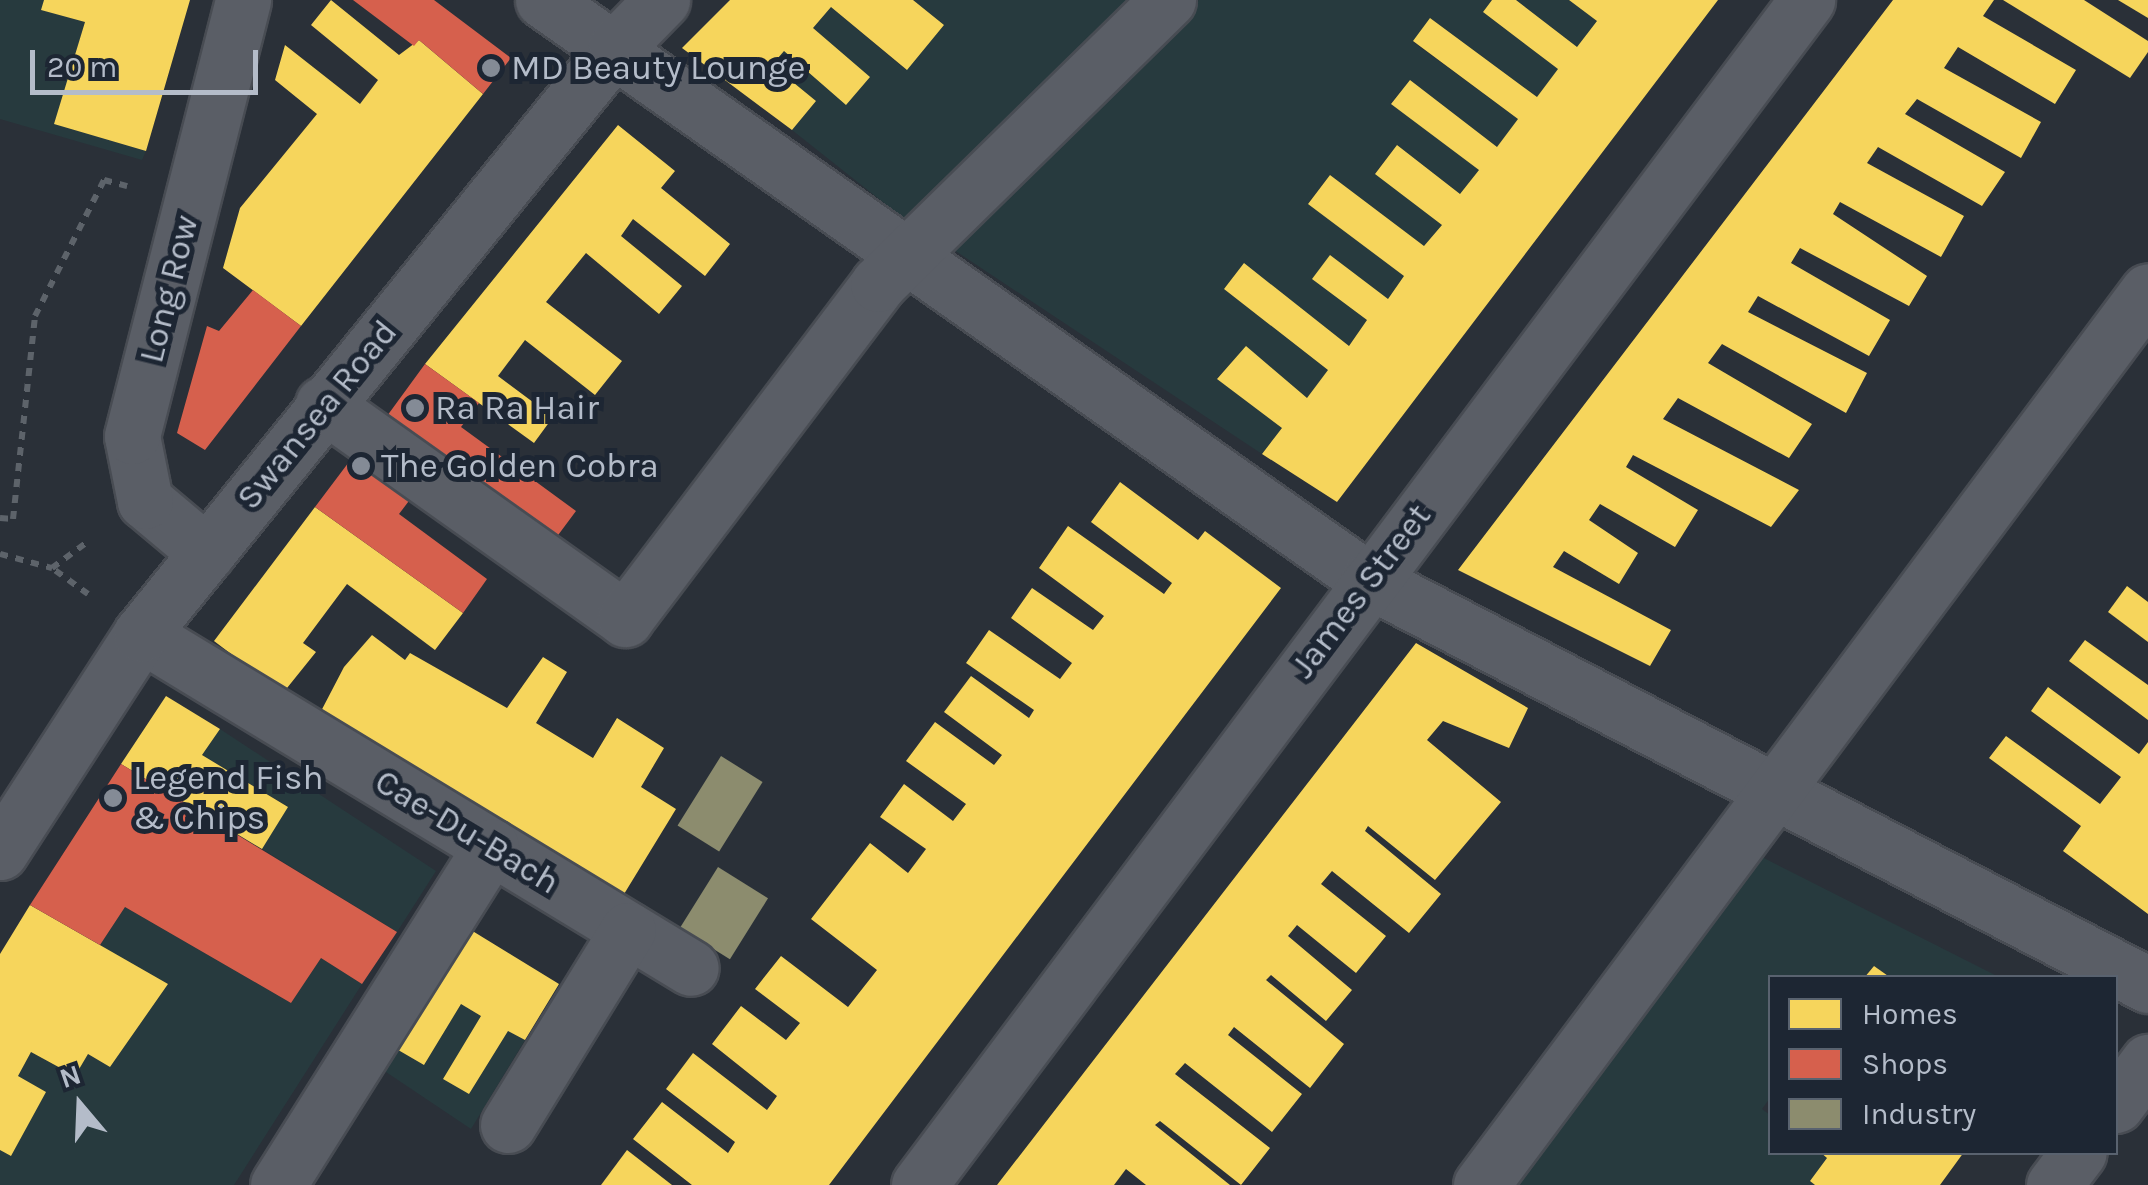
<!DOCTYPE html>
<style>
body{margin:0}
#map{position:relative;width:2148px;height:1185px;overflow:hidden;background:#2a3038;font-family:Karla,sans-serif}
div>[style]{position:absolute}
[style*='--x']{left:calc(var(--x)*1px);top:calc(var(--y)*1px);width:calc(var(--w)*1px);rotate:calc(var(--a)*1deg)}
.green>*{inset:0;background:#273a3e}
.homes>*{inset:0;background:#f6d55c}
.shops>*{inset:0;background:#d6604d}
.industry>*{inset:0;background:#8c8c6e;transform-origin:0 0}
.path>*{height:6px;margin-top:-3px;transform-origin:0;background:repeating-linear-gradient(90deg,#5d636a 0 8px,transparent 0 16px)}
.roads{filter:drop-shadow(2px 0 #484c53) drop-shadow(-2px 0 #484c53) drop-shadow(0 2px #484c53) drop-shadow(0 -2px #484c53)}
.minor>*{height:55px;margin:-27.5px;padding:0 27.5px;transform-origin:27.5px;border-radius:27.5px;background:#5a5e66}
.dots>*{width:28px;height:28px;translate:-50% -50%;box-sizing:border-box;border:5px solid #1d2633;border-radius:50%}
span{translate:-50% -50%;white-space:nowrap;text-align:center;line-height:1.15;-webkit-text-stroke:10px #1d2633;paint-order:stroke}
.poi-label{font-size:35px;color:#b4bcc9}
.left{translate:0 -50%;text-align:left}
.street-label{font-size:35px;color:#b4bcc9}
.legend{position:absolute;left:1768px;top:975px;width:350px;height:180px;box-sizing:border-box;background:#1d2633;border:2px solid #59626f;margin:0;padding:12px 18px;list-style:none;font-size:30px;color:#b4bcc9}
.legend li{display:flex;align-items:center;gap:20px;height:50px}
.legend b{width:50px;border:2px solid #59626f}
.north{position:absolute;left:30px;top:1055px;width:100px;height:100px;-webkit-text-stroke:8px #1d2633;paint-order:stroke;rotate:341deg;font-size:28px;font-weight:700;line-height:40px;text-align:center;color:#b4bcc9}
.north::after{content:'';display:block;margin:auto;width:35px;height:45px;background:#b4bcc9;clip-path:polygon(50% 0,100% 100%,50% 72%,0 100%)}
.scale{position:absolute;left:30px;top:50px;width:228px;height:45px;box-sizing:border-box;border:5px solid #b4bcc9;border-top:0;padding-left:12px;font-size:30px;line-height:35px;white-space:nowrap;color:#b4bcc9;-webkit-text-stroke:8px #1d2633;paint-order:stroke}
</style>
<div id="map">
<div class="green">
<div style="clip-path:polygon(0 0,44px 0,42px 10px,85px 22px,55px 124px,146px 151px,142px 160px,0 119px)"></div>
<div style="clip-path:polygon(913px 0,1128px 0,908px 222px,792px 130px,816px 101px,772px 65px,784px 51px,846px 104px,869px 77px,813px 28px,831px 7px,906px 70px,944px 25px)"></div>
<div style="clip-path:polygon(1199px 0,1492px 0,1483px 12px,1558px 69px,1537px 97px,1430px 18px,1413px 42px,1518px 119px,1497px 147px,1410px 80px,1391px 103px,1479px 170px,1460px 194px,1397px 145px,1375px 173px,1442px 225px,1424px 246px,1330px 175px,1308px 203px,1404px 276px,1388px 299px,1313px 279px,1367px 320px,1349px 346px,1244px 264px,1224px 289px,1328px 370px,1307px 398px,1246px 347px,1217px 378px,1282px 428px,1262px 454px,954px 250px)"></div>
<div style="clip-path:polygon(1516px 0,1569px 0,1597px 21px,1577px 47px)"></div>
<div style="clip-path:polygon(220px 729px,436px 871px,397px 932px,262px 849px,287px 806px,202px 755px)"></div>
<div style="clip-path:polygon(1756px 854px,1999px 977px,1891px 977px,1874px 966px,1864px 977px,1770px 978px,1770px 1098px,1762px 1109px,1770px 1115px,1770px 1152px,1820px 1153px,1827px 1158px,1811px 1181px,1815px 1185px,1507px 1185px)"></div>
<div style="clip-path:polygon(125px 907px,291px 1003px,321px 958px,362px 984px,234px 1185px,0 1185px,0 1150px,11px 1156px,45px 1092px,18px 1076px,31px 1052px,74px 1076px,88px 1054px,110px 1067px,168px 984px,100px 945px)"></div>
<div style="clip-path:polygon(461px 1004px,481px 1016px,469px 1094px,508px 1031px,525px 1040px,471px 1129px,380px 1068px,393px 1047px,424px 1065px)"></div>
</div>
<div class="homes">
<div style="clip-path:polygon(44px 0,190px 0,146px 151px,54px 124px,85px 22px,41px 10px)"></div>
<div style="clip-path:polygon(331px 0,399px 55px,419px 40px,483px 94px,301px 326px,223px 268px,240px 208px,317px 114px,275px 80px,285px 45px,360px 104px,378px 80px,311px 25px)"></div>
<div style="clip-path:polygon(730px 0,913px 0,944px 25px,907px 70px,831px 7px,813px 28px,870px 77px,846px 105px,784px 51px,772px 65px,816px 101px,792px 130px,682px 48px)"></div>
<div style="clip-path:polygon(1492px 0,1516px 0,1577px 47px,1597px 21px,1569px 0,1718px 0,1337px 502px,1262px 454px,1282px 428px,1217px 379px,1246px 346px,1307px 398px,1328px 370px,1224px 289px,1244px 263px,1349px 346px,1367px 320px,1312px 279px,1330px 255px,1388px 299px,1404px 276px,1308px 204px,1330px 175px,1424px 246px,1442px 225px,1375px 174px,1397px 145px,1460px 194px,1479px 170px,1391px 104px,1410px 80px,1497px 147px,1518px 119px,1413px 41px,1430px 18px,1537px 97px,1558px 69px,1483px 12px)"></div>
<div style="clip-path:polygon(1893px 0,1994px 0,1983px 16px,2076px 70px,2055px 104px,1958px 47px,1944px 68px,2041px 122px,2021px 158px,1917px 99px,1905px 114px,2005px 172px,1982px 206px,1878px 147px,1867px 163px,1964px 216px,1941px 257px,1840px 202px,1833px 214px,1927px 276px,1909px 306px,1800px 248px,1791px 263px,1890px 320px,1869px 356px,1758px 296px,1748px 312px,1867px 373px,1846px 413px,1722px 344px,1708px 363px,1812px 424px,1789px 458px,1678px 398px,1663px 419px,1799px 490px,1771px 527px,1633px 455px,1626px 467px,1698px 510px,1675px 547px,1600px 504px,1589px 520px,1638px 553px,1619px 584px,1564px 551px,1553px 567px,1671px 630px,1650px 666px,1458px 570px)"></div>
<div style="clip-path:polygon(2003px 0,2084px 0,2148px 41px,2148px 52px,2130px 78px)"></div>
<div style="clip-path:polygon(2118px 0,2148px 0,2148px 18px)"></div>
<div style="clip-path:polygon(618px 125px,675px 171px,661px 188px,730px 244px,705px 276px,633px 219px,621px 236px,682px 286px,659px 314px,586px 253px,546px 302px,622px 361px,595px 395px,525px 340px,498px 376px,553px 417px,534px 443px,425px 364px)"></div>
<div style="clip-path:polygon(1120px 482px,1198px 540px,1205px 531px,1281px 588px,829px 1185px,692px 1185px,633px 1139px,662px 1102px,728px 1153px,735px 1142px,666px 1089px,693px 1053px,767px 1110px,777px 1096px,712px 1044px,741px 1006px,786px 1040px,800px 1023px,755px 989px,781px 956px,848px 1007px,877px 970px,811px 919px,870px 843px,908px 873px,926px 849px,880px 817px,904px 784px,953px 821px,966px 804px,906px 761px,935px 722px,994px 765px,1002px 755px,944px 712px,971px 676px,1029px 718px,1034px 710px,966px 663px,989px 630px,1060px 679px,1072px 663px,1011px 618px,1032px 588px,1093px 630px,1104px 616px,1039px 568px,1068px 526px,1164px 594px,1172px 583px,1091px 522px)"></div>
<div style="clip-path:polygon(315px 507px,463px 613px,435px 650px,347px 584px,303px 643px,316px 652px,283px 693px,214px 641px)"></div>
<div style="clip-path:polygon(2127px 586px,2148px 602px,2148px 642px,2108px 612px)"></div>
<div style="clip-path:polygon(372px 635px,405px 660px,410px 653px,507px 708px,543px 657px,567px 672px,536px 723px,593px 758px,617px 718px,664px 748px,641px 787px,676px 809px,621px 899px,319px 715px,344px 667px)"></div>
<div style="clip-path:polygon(2085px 640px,2148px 685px,2148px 720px,2069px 661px)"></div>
<div style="clip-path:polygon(1416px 643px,1528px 708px,1509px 748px,1443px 721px,1427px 740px,1501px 802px,1435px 880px,1368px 826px,1365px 831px,1441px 894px,1409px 933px,1332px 871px,1321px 884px,1386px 936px,1356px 973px,1297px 925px,1288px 936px,1352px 990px,1326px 1021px,1271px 975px,1266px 980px,1344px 1044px,1310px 1088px,1234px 1027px,1228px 1035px,1302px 1094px,1272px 1132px,1185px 1063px,1175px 1074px,1270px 1148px,1241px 1185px,1160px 1121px,1155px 1125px,1230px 1185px,1146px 1185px,1126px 1169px,1114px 1185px,997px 1185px)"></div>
<div style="clip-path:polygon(2048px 687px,2139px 754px,2148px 742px,2148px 914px,2063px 851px,2081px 826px,1989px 758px,2006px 736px,2100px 804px,2121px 777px,2031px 711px)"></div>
<div style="clip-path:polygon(166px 696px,220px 729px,202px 755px,288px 807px,262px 849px,121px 764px)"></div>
<div style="clip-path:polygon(30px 905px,168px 984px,110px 1067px,88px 1054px,75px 1076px,31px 1052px,18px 1076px,46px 1092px,11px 1156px,0 1150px,0 954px)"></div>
<div style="clip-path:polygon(466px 927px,559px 984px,525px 1040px,508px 1031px,469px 1094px,443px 1079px,481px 1016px,461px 1004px,424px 1065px,393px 1047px)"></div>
<div style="clip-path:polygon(1874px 966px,1891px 978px,1864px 978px)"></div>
<div style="clip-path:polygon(627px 1150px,672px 1185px,601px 1185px)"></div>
<div style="clip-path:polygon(1820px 1152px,1964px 1152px,1940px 1185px,1815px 1185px,1810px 1181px,1827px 1158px)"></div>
</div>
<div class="shops">
<div style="clip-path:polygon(353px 0,434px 0,511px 58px,483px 94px,419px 40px,414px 46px)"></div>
<div style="clip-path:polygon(253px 290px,301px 326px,205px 450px,177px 433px,207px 326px,219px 331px)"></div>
<div style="clip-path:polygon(425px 364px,479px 403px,461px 427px,576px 511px,547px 550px,379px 427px)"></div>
<div style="clip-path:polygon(361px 446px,418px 489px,399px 514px,487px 579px,463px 613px,315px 507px)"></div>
<div style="clip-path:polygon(121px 764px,397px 932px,362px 984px,321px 958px,291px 1003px,125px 907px,100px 945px,30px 905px)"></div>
</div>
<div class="industry">
<div style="left:721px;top:756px;width:49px;height:82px;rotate:32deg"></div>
<div style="left:718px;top:867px;width:59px;height:72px;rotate:32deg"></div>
</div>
<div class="path">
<div style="--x:0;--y:518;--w:13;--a:4"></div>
<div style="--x:13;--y:519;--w:204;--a:-83.8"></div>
<div style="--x:35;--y:316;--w:153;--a:-63.1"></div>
<div style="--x:104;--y:180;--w:24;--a:15"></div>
<div style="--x:0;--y:554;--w:54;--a:15.1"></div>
<div style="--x:88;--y:594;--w:44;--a:-144.2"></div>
<div style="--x:52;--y:568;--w:47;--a:-36.4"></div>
</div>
<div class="roads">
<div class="minor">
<div style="--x:543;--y:0;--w:1008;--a:35.11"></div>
<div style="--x:1368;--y:580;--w:879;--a:27.44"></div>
<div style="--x:323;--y:404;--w:371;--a:35.4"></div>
<div style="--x:625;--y:619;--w:420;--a:-52.9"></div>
<div style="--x:878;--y:284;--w:406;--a:-44.4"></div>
<div style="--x:207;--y:553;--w:81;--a:-140"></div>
<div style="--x:145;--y:501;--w:66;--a:-101.3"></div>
<div style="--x:132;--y:436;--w:450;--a:-75.7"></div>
<div style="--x:141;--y:634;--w:643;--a:31.27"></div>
<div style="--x:0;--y:852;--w:260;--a:-57.1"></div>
<div style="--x:141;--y:634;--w:755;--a:-51.02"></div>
<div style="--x:616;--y:47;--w:66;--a:-45.6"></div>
<div style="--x:2116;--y:1105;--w:54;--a:-53.3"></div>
<div style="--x:508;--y:1125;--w:229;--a:-58.4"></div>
<div style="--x:278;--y:1185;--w:400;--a:-57.8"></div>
<div style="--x:919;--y:1185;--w:1481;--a:-53.15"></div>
<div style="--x:1481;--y:1185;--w:1115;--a:-53.27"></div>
<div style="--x:2054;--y:1185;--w:41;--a:-52.9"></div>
</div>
</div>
<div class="dots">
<div style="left:491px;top:68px;background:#848b96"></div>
<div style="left:415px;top:408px;background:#848b96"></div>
<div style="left:361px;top:466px;background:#848b96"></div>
<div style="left:113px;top:798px;background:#848b96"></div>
</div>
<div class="poi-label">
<span class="left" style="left:511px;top:68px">MD Beauty Lounge</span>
<span class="left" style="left:435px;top:408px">Ra Ra Hair</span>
<span class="left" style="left:381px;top:466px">The Golden Cobra</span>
<span class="left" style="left:133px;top:798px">Legend Fish<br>&amp; Chips</span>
</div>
<div class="street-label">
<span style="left:169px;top:289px;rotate:-76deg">Long Row</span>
<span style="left:317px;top:415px;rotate:-51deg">Swansea Road</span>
<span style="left:1361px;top:591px;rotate:-53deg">James Street</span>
<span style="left:467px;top:832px;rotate:31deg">Cae-Du-Bach</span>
</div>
<ul class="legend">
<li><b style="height:28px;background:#f6d55c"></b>Homes</li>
<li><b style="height:28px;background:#d6604d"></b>Shops</li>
<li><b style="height:28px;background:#8c8c6e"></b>Industry</li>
</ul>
<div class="north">N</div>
<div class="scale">20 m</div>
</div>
